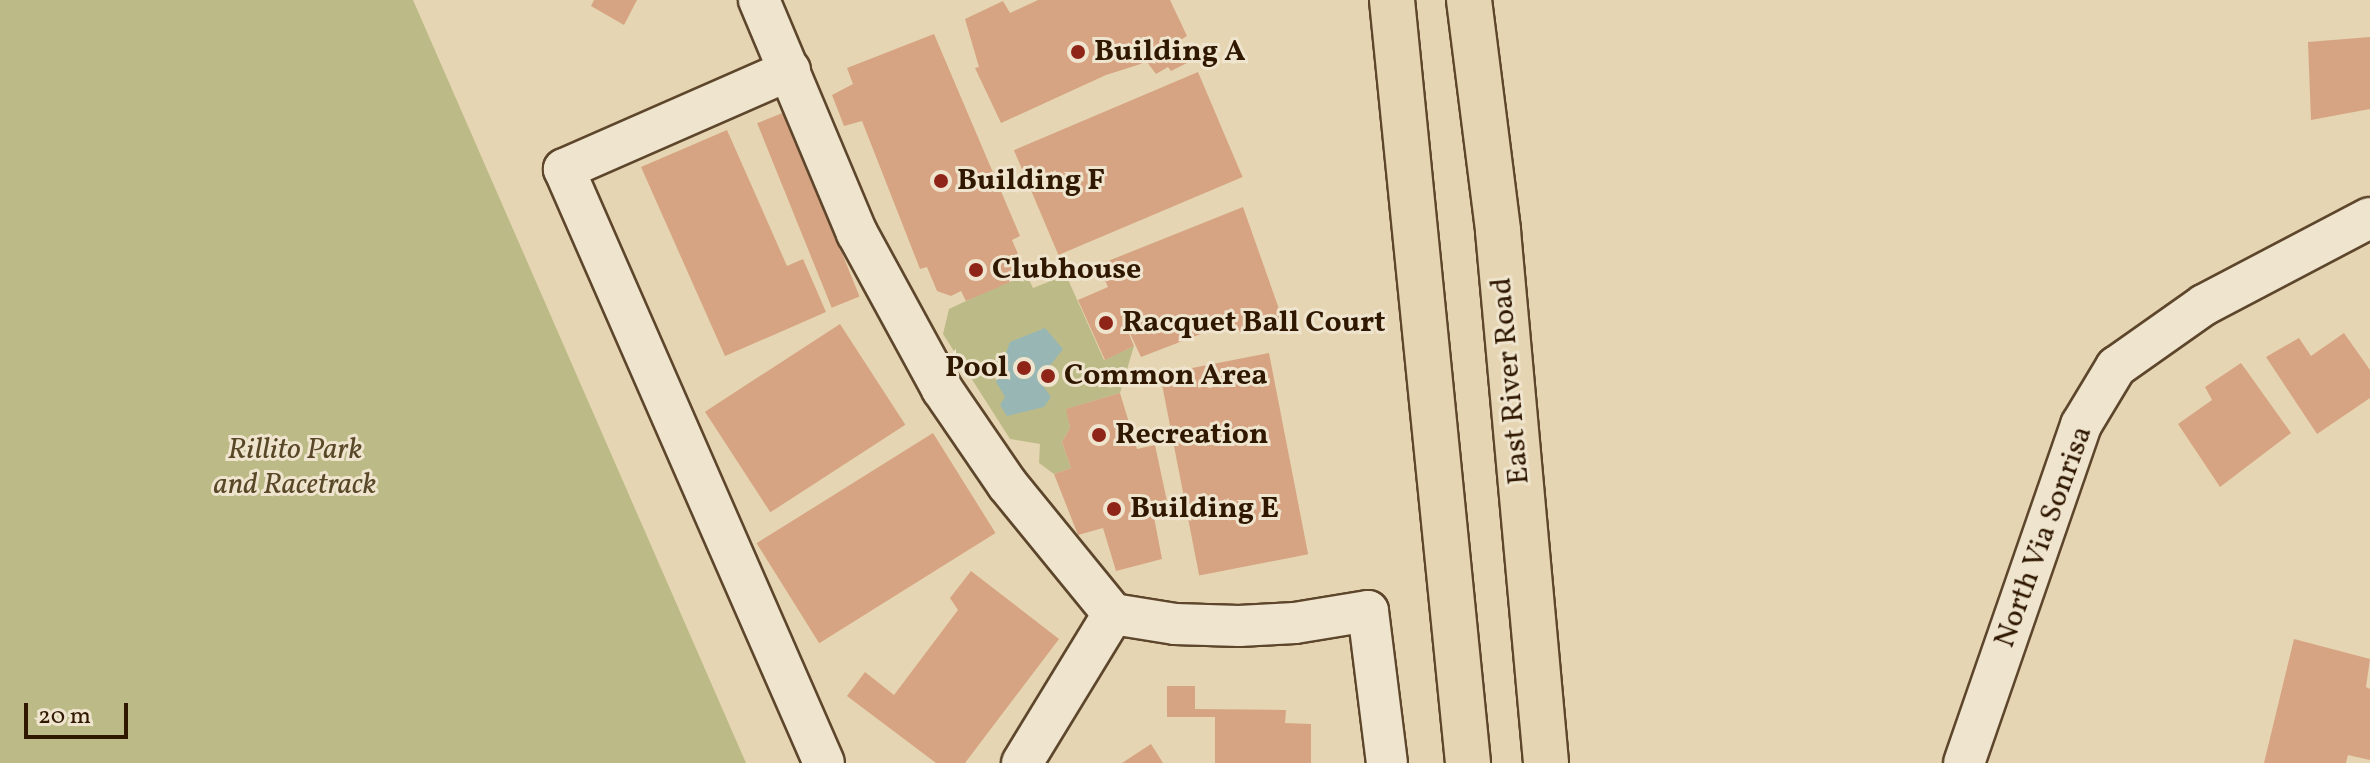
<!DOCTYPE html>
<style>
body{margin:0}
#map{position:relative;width:2370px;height:763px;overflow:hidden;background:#e6d5b2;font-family:Vollkorn,serif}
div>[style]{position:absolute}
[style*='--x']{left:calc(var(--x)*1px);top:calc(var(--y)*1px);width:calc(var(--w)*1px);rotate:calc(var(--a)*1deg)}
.green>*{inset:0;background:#bcbb87}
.water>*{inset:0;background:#98b7b4}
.building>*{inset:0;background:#d6a482;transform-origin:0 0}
.roads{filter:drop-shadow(2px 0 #5d462c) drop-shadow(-2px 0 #5d462c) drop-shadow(0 2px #5d462c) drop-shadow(0 -2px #5d462c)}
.street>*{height:40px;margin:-20px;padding:0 20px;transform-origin:20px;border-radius:20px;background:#efe4cd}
.primary>*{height:44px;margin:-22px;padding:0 22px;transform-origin:22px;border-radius:22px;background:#e6d5b2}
.dots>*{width:22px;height:22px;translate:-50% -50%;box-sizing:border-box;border:4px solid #efe4cd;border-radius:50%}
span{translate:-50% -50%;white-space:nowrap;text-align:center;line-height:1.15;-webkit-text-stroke:6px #efe4cd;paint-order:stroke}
.poi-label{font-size:30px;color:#2f1700;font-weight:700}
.left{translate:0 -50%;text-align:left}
.right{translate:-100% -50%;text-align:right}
.street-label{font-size:30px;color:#2f1700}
.park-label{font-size:30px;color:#594828;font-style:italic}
.scale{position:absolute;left:24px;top:703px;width:104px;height:36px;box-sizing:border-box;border:4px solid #2f1700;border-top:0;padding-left:10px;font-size:24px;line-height:28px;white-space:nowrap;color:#2f1700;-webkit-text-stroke:6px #efe4cd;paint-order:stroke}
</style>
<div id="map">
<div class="green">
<div style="clip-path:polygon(0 0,413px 0,746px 763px,0 763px)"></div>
<div style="clip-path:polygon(1026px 273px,1033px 288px,1066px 275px,1104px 360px,1134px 346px,1120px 393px,1067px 409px,1070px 428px,1062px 442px,1071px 468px,1054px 474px,1039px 463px,1040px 444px,1010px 439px,943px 334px,949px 309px)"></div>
</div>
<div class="water">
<div style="clip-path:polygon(1045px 328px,1063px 349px,1039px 380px,1051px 397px,1044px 407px,1007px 416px,1000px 405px,1005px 397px,996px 382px,1010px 342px)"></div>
</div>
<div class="building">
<div style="clip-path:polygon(594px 0,637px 0,624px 25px,591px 6px)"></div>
<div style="clip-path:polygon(1038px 0,1170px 0,1187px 36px,1177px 42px,1187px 63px,1171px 71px,1168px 67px,1156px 74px,1147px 62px,1106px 75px,1001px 123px,975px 68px,979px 67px,965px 19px,1003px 1px,1010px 13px)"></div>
<div style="clip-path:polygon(934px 34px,1020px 236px,1012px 240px,1027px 275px,966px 301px,961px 291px,951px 296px,937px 291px,927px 267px,920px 269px,862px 121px,844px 126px,832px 95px,853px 84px,847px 68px)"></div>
<div style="clip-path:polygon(2370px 37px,2370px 109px,2311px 120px,2308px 42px)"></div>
<div style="left:1198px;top:72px;width:114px;height:200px;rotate:67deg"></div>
<div style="left:785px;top:112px;width:199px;height:30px;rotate:68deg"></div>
<div style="clip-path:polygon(727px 130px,787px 266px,803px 259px,826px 312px,725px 356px,641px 167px)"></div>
<div style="clip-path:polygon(1243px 207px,1284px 323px,1241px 333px,1232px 322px,1141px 357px,1121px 314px,1134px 346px,1105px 360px,1078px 300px,1108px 287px,1098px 265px)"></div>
<div style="left:840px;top:324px;width:120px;height:161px;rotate:57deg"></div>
<div style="clip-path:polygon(2344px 333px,2370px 370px,2370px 398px,2317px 434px,2266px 357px,2299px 338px,2311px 356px)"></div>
<div style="left:1269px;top:353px;width:205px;height:111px;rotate:79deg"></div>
<div style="clip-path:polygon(2241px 363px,2291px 433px,2220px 487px,2178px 424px,2212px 400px,2205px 387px)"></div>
<div style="clip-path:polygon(1120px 393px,1137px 449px,1155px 445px,1168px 506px,1153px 512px,1162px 559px,1116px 571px,1103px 528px,1078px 535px,1054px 474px,1071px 468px,1062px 442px,1070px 428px,1066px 409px)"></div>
<div style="left:933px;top:433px;width:118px;height:208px;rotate:58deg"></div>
<div style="clip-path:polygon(971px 571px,1059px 639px,965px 763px,936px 763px,847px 696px,865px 672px,894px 695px,958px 610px,950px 598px)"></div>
<div style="clip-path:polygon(2294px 639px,2370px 659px,2366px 687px,2370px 689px,2370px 760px,2348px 755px,2346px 763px,2264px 763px)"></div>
<div style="clip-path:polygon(1167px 686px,1195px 686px,1195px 709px,1286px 710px,1285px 723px,1311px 724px,1311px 763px,1215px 763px,1215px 717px,1167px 717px)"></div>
<div style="clip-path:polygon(1151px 744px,1163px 763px,1122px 763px)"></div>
</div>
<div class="roads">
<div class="street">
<div style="--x:759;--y:0;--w:253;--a:67.2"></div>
<div style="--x:857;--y:233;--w:178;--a:61.4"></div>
<div style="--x:942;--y:389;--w:115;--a:55.6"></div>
<div style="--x:1007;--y:484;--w:168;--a:50.8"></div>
<div style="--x:1113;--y:614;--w:63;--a:9.2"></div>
<div style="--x:1175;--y:624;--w:64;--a:1.8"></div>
<div style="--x:1239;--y:626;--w:56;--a:-3.1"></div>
<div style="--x:1295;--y:623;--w:74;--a:-9.3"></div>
<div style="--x:1368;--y:611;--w:153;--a:82.9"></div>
<div style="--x:790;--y:70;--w:247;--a:156.3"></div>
<div style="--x:564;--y:169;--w:648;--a:66.36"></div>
<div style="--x:1022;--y:763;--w:175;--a:-58.6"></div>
<div style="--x:1964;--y:763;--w:358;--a:-70.9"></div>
<div style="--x:2081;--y:425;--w:68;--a:-58.9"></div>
<div style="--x:2116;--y:367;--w:108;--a:-35.2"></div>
<div style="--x:2204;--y:305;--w:187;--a:-27.7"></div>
</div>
<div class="primary">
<div style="--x:1392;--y:0;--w:767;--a:84.31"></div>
<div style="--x:1469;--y:0;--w:233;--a:82.8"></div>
<div style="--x:1498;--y:231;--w:534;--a:84.84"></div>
</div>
</div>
<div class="dots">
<div style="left:1078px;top:52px;background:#8f2418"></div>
<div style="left:941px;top:181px;background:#8f2418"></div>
<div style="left:976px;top:270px;background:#8f2418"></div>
<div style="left:1106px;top:323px;background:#8f2418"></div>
<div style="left:1024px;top:368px;background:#8f2418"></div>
<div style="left:1048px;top:376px;background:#8f2418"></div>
<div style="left:1099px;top:435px;background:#8f2418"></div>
<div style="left:1114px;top:509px;background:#8f2418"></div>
</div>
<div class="poi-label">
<span class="left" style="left:1094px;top:52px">Building A</span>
<span class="left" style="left:957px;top:181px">Building F</span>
<span class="left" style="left:992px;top:270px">Clubhouse</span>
<span class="left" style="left:1122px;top:323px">Racquet Ball Court</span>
<span class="right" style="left:1008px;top:368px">Pool</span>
<span class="left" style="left:1064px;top:376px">Common Area</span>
<span class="left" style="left:1115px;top:435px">Recreation</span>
<span class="left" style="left:1130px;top:509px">Building E</span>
</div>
<div class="street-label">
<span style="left:1511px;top:381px;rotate:-95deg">East River Road</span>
<span style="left:2044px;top:537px;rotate:-70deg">North Via Sonrisa</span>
</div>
<div class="park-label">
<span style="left:295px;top:467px">Rillito Park<br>and Racetrack</span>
</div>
<div class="scale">20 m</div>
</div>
